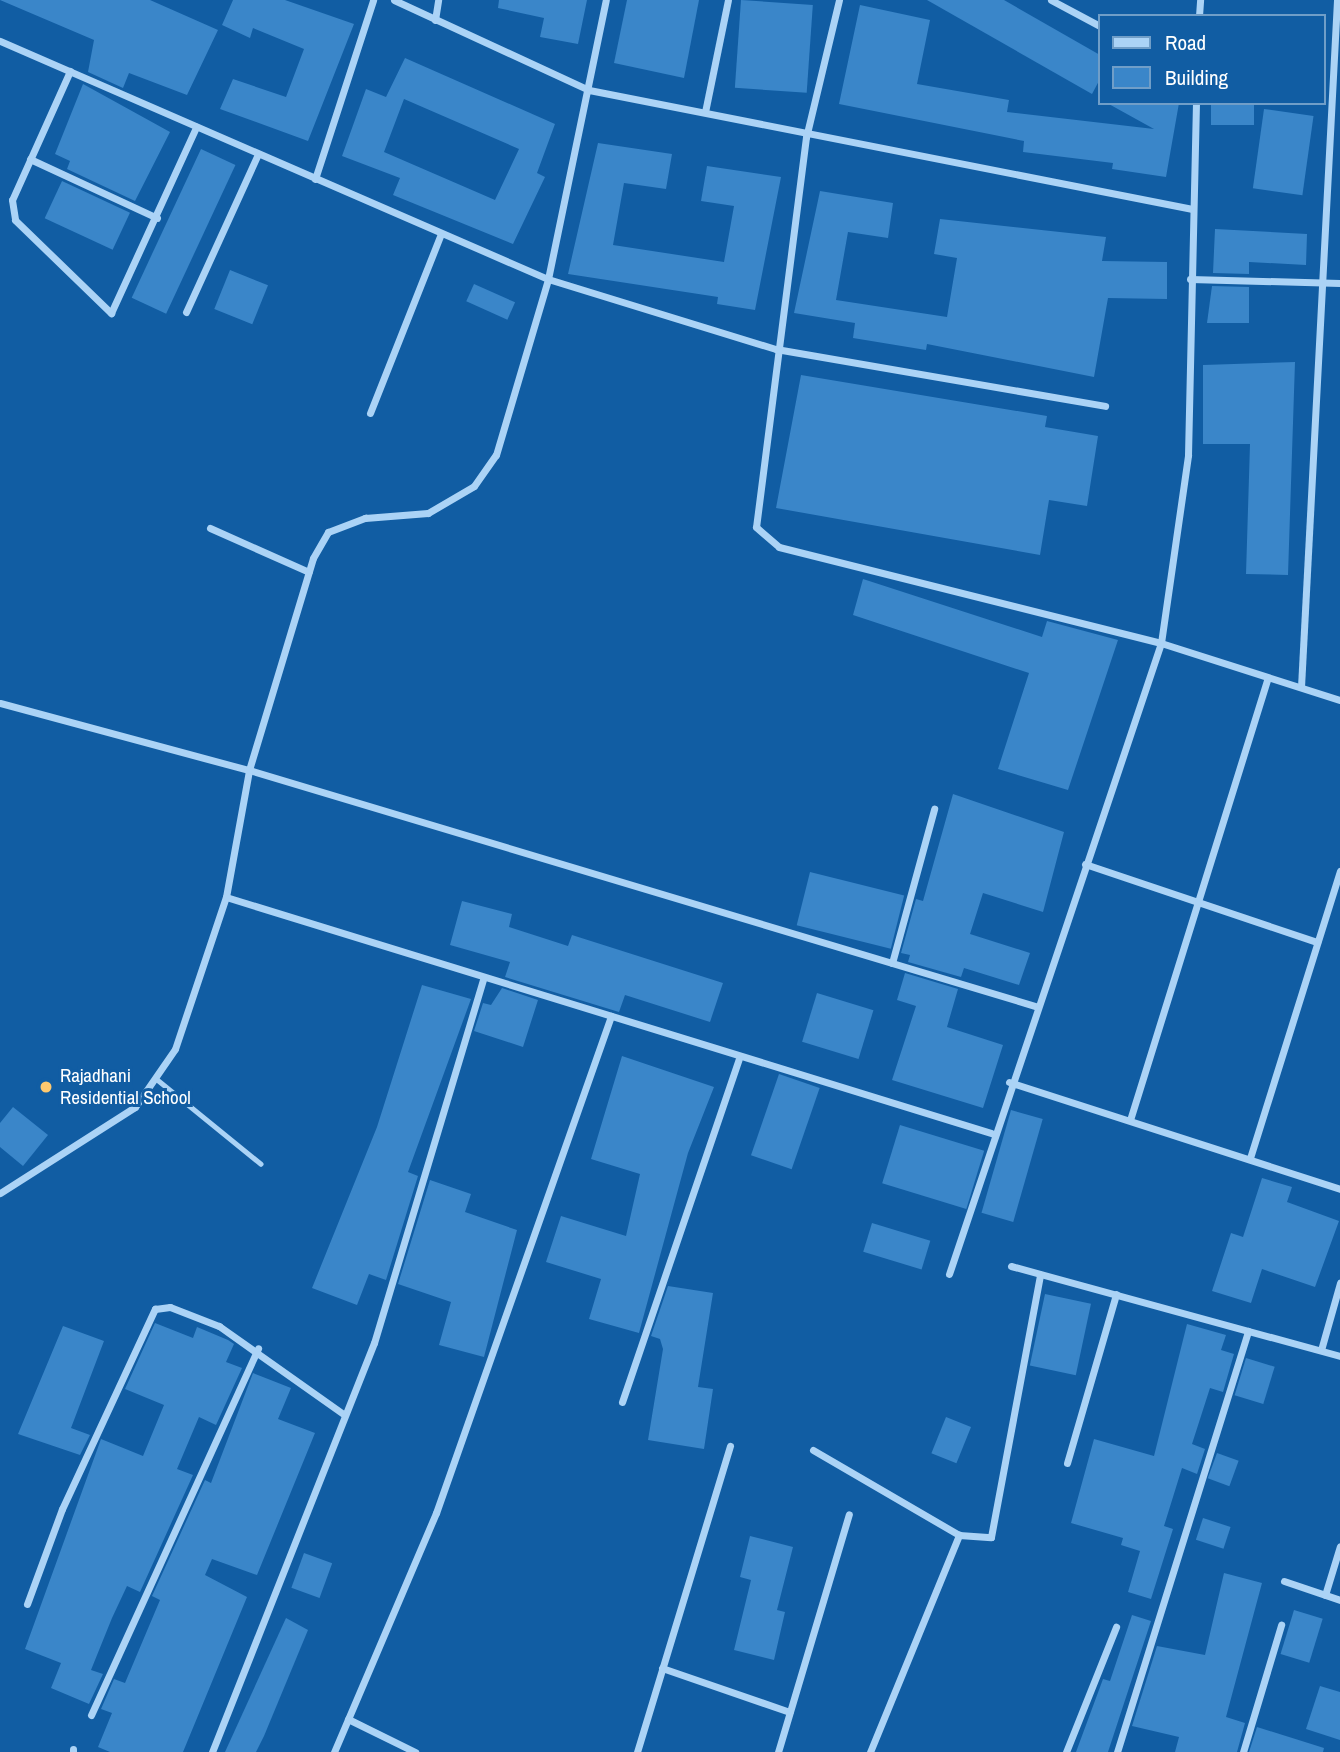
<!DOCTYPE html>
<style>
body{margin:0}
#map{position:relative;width:1340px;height:1752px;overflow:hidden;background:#115da3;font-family:"Archivo Narrow",sans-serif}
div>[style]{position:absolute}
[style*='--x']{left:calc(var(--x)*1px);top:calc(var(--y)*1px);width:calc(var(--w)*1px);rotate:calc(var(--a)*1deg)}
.building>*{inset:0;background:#3a86c9;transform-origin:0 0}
.service>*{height:5px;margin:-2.5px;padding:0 2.5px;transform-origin:2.5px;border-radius:2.5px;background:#abd3f6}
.minor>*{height:7px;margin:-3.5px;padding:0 3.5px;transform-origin:3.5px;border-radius:3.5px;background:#abd3f6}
.dots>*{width:19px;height:19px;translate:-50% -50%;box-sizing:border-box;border:4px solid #115da3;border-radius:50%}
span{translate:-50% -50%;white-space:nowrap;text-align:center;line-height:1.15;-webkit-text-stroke:6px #115da3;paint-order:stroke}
.poi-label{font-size:19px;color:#fff}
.left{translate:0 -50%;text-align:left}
.legend{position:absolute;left:1098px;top:14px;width:228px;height:91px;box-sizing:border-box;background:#115da3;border:2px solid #709ec8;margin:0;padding:9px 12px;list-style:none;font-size:21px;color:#fff}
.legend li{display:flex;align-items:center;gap:14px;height:35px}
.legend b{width:35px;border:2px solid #709ec8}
</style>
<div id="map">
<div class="building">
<div style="clip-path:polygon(0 0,150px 0,218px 30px,187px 95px,129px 73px,123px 88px,88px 72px,94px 40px)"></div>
<div style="clip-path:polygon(233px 0,285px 0,354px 24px,308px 141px,220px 109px,233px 79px,286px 97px,304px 49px,253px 28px,250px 38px,222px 25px)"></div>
<div style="clip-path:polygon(499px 0,587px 0,578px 44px,540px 37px,544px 18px,498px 8px)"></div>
<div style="clip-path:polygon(627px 0,699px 0,684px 78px,614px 63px)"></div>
<div style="left:741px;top:0;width:72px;height:88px;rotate:4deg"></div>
<div style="clip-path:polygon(927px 0,1004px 0,1100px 55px,1100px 79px,1092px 94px)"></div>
<div style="clip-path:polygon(860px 5px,930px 20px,917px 84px,1009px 100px,1007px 112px,1154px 129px,1107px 103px,1179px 103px,1166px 177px,1112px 169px,1113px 163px,1023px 152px,1024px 141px,839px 104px)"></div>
<div style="clip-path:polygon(evenodd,405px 58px,555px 124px,537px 173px,545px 177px,513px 244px,393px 195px,400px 178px,342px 156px,366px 89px,386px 97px,405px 58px,404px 99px,519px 149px,495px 200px,384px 152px,404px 99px)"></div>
<div style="clip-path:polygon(83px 84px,170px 132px,135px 201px,67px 169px,70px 161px,55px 154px)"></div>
<div style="left:1211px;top:103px;width:43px;height:22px"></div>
<div style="left:1264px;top:109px;width:50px;height:80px;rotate:8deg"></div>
<div style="clip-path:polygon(598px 143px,672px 154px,666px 189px,624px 183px,613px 245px,724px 262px,734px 206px,701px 201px,707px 166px,781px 177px,755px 310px,717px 304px,718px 297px,568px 274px)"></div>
<div style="left:201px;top:149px;width:38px;height:164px;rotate:25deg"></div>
<div style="left:62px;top:181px;width:75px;height:41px;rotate:25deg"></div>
<div style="clip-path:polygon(820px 191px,893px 203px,888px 238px,848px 232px,836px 300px,947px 317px,957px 258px,934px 254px,940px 219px,1106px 237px,1102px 261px,1167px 262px,1167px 299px,1108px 298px,1094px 377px,927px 344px,926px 350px,853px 338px,855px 323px,794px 313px)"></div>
<div style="clip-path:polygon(1215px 229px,1307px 234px,1306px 265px,1249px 262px,1249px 274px,1213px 273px)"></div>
<div style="left:230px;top:270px;width:41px;height:42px;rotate:22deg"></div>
<div style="left:474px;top:284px;width:45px;height:19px;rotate:24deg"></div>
<div style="clip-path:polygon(1212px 286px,1249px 287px,1249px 323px,1207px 323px)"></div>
<div style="clip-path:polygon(1295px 362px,1288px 575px,1246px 574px,1250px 444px,1203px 444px,1203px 365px)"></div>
<div style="clip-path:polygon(801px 375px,1047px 416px,1045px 427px,1098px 436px,1087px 506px,1049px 500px,1040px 555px,776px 508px)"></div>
<div style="clip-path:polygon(863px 579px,1042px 637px,1047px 621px,1118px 640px,1068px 790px,998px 769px,1029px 673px,853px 615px)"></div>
<div style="clip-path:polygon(953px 794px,1064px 832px,1043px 912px,983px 893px,970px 934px,1030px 953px,1019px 985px,964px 968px,961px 977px,908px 962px,910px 955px,901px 953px,916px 899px,923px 901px)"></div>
<div style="left:810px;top:872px;width:97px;height:55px;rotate:14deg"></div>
<div style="clip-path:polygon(462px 901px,512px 914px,509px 927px,568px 946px,572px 935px,723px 983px,710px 1022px,625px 995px,619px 1012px,505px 977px,510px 962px,450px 945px)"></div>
<div style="clip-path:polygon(905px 973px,958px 989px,947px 1027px,1003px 1045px,983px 1108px,892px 1080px,916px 1006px,897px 1000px)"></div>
<div style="clip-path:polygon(422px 985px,471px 999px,408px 1172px,418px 1176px,386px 1280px,369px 1274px,357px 1305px,312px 1288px,377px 1127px)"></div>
<div style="clip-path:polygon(502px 988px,538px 1000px,523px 1047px,474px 1031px,483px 1003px,491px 1005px)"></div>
<div style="left:817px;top:993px;width:59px;height:51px;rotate:17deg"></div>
<div style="clip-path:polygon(622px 1056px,714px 1087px,688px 1153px,639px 1333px,589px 1319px,601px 1279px,546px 1262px,561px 1216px,626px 1236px,640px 1174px,591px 1159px)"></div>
<div style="left:779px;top:1074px;width:43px;height:86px;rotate:19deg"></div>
<div style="clip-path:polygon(13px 1107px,48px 1135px,23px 1166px,0 1147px,0 1123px)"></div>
<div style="left:1011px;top:1110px;width:33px;height:107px;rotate:16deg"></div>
<div style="left:900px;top:1125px;width:88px;height:61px;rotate:17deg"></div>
<div style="clip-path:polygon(1262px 1178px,1292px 1187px,1287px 1202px,1339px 1221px,1315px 1287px,1262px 1269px,1251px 1303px,1212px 1291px,1231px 1233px,1243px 1237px)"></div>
<div style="clip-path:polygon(430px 1180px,471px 1194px,465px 1212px,517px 1230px,484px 1357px,439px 1345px,451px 1302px,398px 1284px)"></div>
<div style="left:872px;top:1223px;width:61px;height:30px;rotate:17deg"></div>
<div style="clip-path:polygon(668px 1286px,713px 1293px,698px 1387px,713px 1389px,704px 1449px,648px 1440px,663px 1349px,660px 1339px,651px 1336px)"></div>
<div style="left:1045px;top:1294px;width:47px;height:73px;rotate:12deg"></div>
<div style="clip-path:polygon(155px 1323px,193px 1338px,197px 1327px,228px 1340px,234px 1344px,226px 1362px,242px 1368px,216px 1425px,199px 1417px,177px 1469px,193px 1475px,140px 1592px,127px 1586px,112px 1618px,91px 1670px,103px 1674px,89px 1704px,51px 1688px,61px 1663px,25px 1649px,101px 1439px,143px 1456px,164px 1405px,125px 1389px)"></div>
<div style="clip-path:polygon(1187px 1324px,1226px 1335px,1221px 1350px,1234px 1354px,1223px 1392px,1210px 1388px,1192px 1444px,1205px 1449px,1197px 1474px,1182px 1468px,1164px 1526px,1173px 1529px,1151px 1599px,1128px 1592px,1140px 1551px,1121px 1545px,1123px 1538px,1071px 1523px,1094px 1439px,1154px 1456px)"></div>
<div style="clip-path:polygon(63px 1326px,104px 1341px,71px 1428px,90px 1435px,80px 1455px,18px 1434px)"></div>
<div style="left:1246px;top:1358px;width:30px;height:39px;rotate:17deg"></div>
<div style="clip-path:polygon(253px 1373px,291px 1388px,278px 1419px,315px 1433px,257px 1575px,212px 1559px,205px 1575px,247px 1597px,183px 1752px,110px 1752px,98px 1747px,112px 1713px,101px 1709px,114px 1679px,125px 1683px,160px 1600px,152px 1596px,205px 1480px,211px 1483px)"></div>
<div style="left:946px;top:1417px;width:27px;height:39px;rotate:22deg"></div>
<div style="left:1217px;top:1453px;width:23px;height:27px;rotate:20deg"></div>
<div style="left:1203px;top:1518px;width:29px;height:23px;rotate:18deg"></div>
<div style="clip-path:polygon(750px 1536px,793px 1547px,777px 1610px,785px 1612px,774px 1660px,734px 1650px,751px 1580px,740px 1577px)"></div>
<div style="left:304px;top:1553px;width:30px;height:37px;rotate:20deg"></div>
<div style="clip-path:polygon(1224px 1573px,1262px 1583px,1226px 1717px,1245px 1723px,1237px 1752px,1175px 1752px,1179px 1737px,1132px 1726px,1157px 1646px,1205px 1655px)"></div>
<div style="left:1294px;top:1610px;width:30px;height:46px;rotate:17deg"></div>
<div style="clip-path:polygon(1132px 1615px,1151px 1621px,1108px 1752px,1076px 1752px,1103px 1679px,1110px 1681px)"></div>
<div style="clip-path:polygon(286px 1618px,308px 1630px,264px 1736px,256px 1752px,225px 1752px)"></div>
<div style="clip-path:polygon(1320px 1686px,1340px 1692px,1340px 1740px,1306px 1729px)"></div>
<div style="clip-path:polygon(1257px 1727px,1324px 1748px,1323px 1752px,1249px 1752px)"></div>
</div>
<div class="service">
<div style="--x:155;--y:1078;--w:136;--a:39.1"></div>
</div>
<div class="minor">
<div style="--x:394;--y:0;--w:215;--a:24.8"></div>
<div style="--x:589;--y:90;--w:615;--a:11.16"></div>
<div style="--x:839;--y:0;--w:141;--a:103.5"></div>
<div style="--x:806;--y:137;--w:393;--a:97.3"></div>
<div style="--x:756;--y:527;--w:30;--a:41"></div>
<div style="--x:779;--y:547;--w:394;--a:14.1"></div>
<div style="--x:1161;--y:643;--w:188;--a:17.7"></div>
<div style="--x:1051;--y:0;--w:55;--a:28"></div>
<div style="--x:1199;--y:16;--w:16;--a:-86"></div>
<div style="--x:435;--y:20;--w:20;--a:-81"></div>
<div style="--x:0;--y:41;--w:597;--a:23.48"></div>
<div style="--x:548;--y:279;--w:239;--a:17.1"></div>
<div style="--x:776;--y:349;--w:334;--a:9.8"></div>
<div style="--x:70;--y:71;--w:141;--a:114.2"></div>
<div style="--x:12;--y:200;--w:20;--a:81"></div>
<div style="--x:15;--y:220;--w:134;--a:44.1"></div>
<div style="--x:111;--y:313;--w:205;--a:-65.4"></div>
<div style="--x:705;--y:112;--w:114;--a:-78.4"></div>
<div style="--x:30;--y:159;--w:140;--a:24.9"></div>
<div style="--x:315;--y:179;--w:188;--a:-72"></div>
<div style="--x:1190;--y:279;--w:150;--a:1.5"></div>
<div style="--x:186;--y:312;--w:174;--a:-65.5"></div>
<div style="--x:370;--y:413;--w:193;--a:-68.4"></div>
<div style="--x:210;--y:528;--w:108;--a:24"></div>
<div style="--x:1301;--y:687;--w:688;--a:-87"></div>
<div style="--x:0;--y:703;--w:258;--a:15.1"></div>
<div style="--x:249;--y:770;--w:821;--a:16.71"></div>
<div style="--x:1085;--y:864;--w:245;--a:18.6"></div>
<div style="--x:226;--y:897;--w:801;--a:17.14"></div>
<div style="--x:892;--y:963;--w:160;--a:-74.7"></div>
<div style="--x:1009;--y:1082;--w:348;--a:17.9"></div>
<div style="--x:1130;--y:1120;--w:463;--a:-72.7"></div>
<div style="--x:1250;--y:1158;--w:301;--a:-72.6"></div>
<div style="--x:0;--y:1193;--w:160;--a:-32.5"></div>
<div style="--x:135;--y:1107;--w:70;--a:-55.4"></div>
<div style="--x:175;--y:1049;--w:160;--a:-71.5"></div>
<div style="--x:226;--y:897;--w:129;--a:-79.7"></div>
<div style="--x:249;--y:770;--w:221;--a:-73.2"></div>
<div style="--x:313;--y:558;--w:30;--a:-60"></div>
<div style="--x:328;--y:532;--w:40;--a:-21"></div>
<div style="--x:365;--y:518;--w:63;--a:-4.5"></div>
<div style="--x:428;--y:513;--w:53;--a:-30.4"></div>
<div style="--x:474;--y:486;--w:38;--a:-55"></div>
<div style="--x:496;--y:455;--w:184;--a:-73.5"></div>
<div style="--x:548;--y:279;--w:285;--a:-78.3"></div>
<div style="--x:1011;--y:1266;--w:341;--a:15.3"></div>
<div style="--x:949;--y:1274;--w:666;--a:-71.43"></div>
<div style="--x:1161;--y:643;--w:190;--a:-81.8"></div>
<div style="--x:1188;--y:455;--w:352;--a:-88.7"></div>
<div style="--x:1321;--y:1350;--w:70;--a:-74.2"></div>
<div style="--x:622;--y:1402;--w:362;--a:-71.2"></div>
<div style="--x:813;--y:1450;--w:169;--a:30.2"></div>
<div style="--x:959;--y:1535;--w:32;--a:4"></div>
<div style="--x:991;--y:1537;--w:267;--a:-79.4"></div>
<div style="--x:1067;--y:1463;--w:176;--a:-73.8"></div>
<div style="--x:1284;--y:1581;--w:59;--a:18.7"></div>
<div style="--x:1325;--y:1595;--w:51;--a:-73"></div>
<div style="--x:27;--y:1604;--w:101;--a:-69.8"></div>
<div style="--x:62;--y:1509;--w:221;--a:-65.1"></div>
<div style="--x:155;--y:1309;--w:15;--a:-8"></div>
<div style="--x:170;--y:1307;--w:53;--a:21.2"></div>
<div style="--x:219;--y:1326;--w:151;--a:35.3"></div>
<div style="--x:662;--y:1668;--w:135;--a:19"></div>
<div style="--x:91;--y:1715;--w:403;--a:-65.5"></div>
<div style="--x:348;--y:1719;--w:75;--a:26.2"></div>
<div style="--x:73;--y:1749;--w:3;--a:90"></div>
<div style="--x:212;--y:1752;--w:440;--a:-68.4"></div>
<div style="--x:374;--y:1343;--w:382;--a:-73.3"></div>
<div style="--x:334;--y:1752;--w:260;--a:-66.9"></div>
<div style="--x:436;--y:1513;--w:527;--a:-70.6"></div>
<div style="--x:637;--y:1752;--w:320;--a:-73.1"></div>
<div style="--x:778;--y:1752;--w:248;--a:-73.4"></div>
<div style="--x:870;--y:1752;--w:235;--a:-67.7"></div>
<div style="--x:1066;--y:1752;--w:135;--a:-68.2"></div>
<div style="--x:1117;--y:1752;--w:441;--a:-72.7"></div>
<div style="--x:1243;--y:1752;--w:133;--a:-73.3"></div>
</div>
<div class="dots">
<div style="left:46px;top:1087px;background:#ffc96f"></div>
</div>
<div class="poi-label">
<span class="left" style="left:60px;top:1087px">Rajadhani<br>Residential School</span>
</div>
<ul class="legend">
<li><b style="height:9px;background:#abd3f6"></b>Road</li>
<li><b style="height:19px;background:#3a86c9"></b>Building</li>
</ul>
</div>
